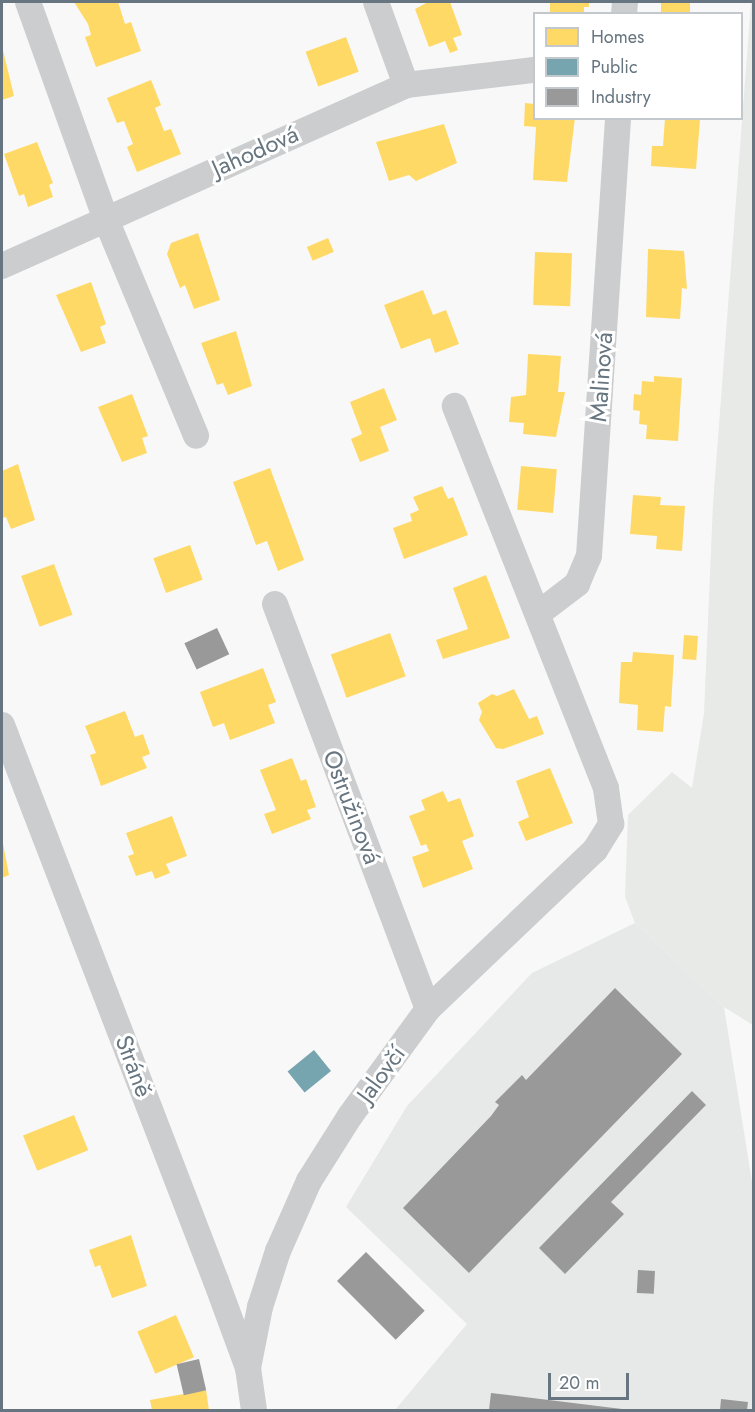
<!DOCTYPE html>
<meta charset="utf-8">
<style>
body{margin:0}
#map{position:relative;width:755px;height:1412px;overflow:hidden;background:#f8f8f8;font-family:Jost,sans-serif}
div>[style]{position:absolute}
[style*='--x']{left:calc(var(--x)*1px);top:calc(var(--y)*1px);width:calc(var(--w)*1px);rotate:calc(var(--a)*1deg)}
.built>*{inset:0;background:#e7e8e8}
.green>*{inset:0;background:#e7eae6}
.homes>*{inset:0;background:#ffd966;transform-origin:0 0}
.public>*{inset:0;background:#76a5af;transform-origin:0 0}
.industry>*{inset:0;background:#999;transform-origin:0 0}
.street>*{height:26px;margin:-13px;padding:0 13px;transform-origin:13px;border-radius:13px;background:#cbcdce}
span{translate:-50% -50%;white-space:nowrap;text-align:center;line-height:1.15;-webkit-text-stroke:6px #fff;paint-order:stroke}
.street-label{font-size:24px;color:#66757f}
.frame{position:absolute;inset:0;border:3px solid #66757f;pointer-events:none}
.legend{position:absolute;left:533px;top:12px;width:210px;height:108px;box-sizing:border-box;background:#fff;border:2px solid #c2c8cc;margin:0;padding:8px 10px;list-style:none;font-size:18px;color:#66757f}
.legend li{display:flex;align-items:center;gap:12px;height:30px}
.legend b{width:30px;border:2px solid #c2c8cc}
.scale{position:absolute;left:548px;top:1373px;width:81px;height:27px;box-sizing:border-box;border:3px solid #66757f;border-top:0;padding-left:8px;font-size:18px;line-height:21px;white-space:nowrap;color:#66757f;-webkit-text-stroke:4px #fff;paint-order:stroke}
</style>
<div id="map">
<div class="built">
<div style="clip-path:polygon(635px 923px,724px 1007px,753px 1188px,753px 1410px,395px 1410px,467px 1324px,346px 1207px,407px 1106px,532px 973px)"></div>
</div>
<div class="green">
<div style="clip-path:polygon(751px 2px,754px 2px,753px 1025px,724px 1007px,635px 923px,625px 897px,628px 815px,672px 772px,692px 788px,704px 713px,713px 504px)"></div>
</div>
<div class="homes">
<div style="clip-path:polygon(74px 2px,118px 2px,125px 24px,131px 22px,141px 51px,96px 67px,85px 37px,91px 35px,88px 24px)"></div>
<div style="clip-path:polygon(428px 2px,450px 2px,462px 35px,453px 38px,458px 50px,450px 53px,445px 41px,429px 47px,415px 9px)"></div>
<div style="clip-path:polygon(550px 2px,589px 2px,589px 7px,584px 7px,584px 14px,550px 14px)"></div>
<div style="left:661px;top:2px;width:29px;height:12px"></div>
<div style="left:346px;top:37px;width:37px;height:43px;rotate:70deg"></div>
<div style="clip-path:polygon(2px 46px,14px 96px,2px 100px)"></div>
<div style="clip-path:polygon(151px 80px,161px 105px,155px 108px,164px 131px,171px 129px,181px 154px,137px 172px,127px 147px,133px 144px,124px 121px,117px 123px,107px 98px)"></div>
<div style="clip-path:polygon(525px 103px,534px 104px,534px 118px,575px 118px,567px 182px,533px 180px,536px 127px,524px 126px)"></div>
<div style="clip-path:polygon(665px 118px,700px 120px,696px 169px,651px 166px,652px 146px,663px 146px)"></div>
<div style="clip-path:polygon(444px 124px,457px 163px,416px 181px,409px 175px,389px 181px,376px 142px)"></div>
<div style="clip-path:polygon(37px 142px,53px 183px,49px 185px,53px 197px,28px 207px,24px 194px,19px 196px,4px 154px)"></div>
<div style="clip-path:polygon(198px 233px,220px 300px,194px 309px,185px 285px,180px 288px,167px 254px,171px 243px)"></div>
<div style="left:328px;top:238px;width:15px;height:23px;rotate:67deg"></div>
<div style="clip-path:polygon(648px 249px,684px 251px,687px 289px,682px 288px,680px 319px,646px 317px)"></div>
<div style="left:535px;top:252px;width:37px;height:53px;rotate:2deg"></div>
<div style="clip-path:polygon(91px 282px,106px 324px,100px 327px,106px 343px,81px 352px,56px 295px)"></div>
<div style="clip-path:polygon(423px 290px,433px 315px,446px 310px,459px 344px,435px 353px,430px 338px,401px 349px,384px 305px)"></div>
<div style="clip-path:polygon(236px 331px,252px 386px,228px 395px,223px 383px,217px 385px,201px 343px)"></div>
<div style="clip-path:polygon(528px 354px,561px 356px,558px 392px,565px 392px,556px 437px,523px 434px,524px 423px,509px 422px,511px 397px,526px 395px)"></div>
<div style="clip-path:polygon(654px 376px,682px 378px,678px 441px,646px 439px,647px 425px,639px 424px,640px 411px,633px 410px,634px 394px,641px 395px,642px 381px,654px 382px)"></div>
<div style="clip-path:polygon(384px 388px,397px 420px,380px 427px,389px 451px,360px 462px,351px 439px,362px 434px,350px 402px)"></div>
<div style="clip-path:polygon(132px 394px,148px 436px,142px 438px,147px 453px,122px 462px,98px 407px)"></div>
<div style="clip-path:polygon(18px 464px,35px 520px,11px 529px,6px 517px,2px 518px,2px 471px)"></div>
<div style="left:521px;top:466px;width:36px;height:44px;rotate:5deg"></div>
<div style="clip-path:polygon(270px 468px,304px 560px,278px 571px,267px 541px,256px 545px,233px 482px)"></div>
<div style="clip-path:polygon(442px 486px,448px 499px,453px 497px,468px 535px,404px 559px,393px 528px,412px 521px,410px 514px,419px 510px,413px 497px)"></div>
<div style="clip-path:polygon(633px 495px,661px 497px,660px 505px,685px 506px,682px 551px,656px 549px,657px 536px,630px 534px)"></div>
<div style="left:190px;top:545px;width:37px;height:39px;rotate:70deg"></div>
<div style="left:54px;top:564px;width:54px;height:35px;rotate:70deg"></div>
<div style="clip-path:polygon(486px 575px,510px 638px,443px 659px,436px 640px,468px 629px,453px 588px)"></div>
<div style="left:390px;top:633px;width:46px;height:63px;rotate:70deg"></div>
<div style="left:684px;top:635px;width:14px;height:24px;rotate:4deg"></div>
<div style="clip-path:polygon(633px 652px,674px 655px,671px 707px,665px 706px,663px 732px,637px 730px,638px 705px,619px 703px,621px 662px,632px 662px)"></div>
<div style="clip-path:polygon(263px 668px,276px 702px,268px 705px,275px 723px,230px 740px,224px 723px,213px 727px,200px 692px)"></div>
<div style="clip-path:polygon(514px 689px,529px 719px,537px 716px,544px 734px,503px 749px,496px 748px,479px 720px,482px 712px,478px 703px,492px 694px,497px 696px)"></div>
<div style="clip-path:polygon(125px 711px,135px 737px,143px 734px,150px 754px,142px 757px,147px 768px,101px 786px,90px 755px,96px 753px,85px 726px)"></div>
<div style="clip-path:polygon(292px 758px,301px 781px,306px 779px,316px 807px,307px 810px,311px 819px,272px 834px,264px 814px,276px 810px,260px 770px)"></div>
<div style="clip-path:polygon(550px 768px,573px 823px,526px 841px,518px 822px,529px 817px,516px 781px)"></div>
<div style="clip-path:polygon(443px 791px,448px 802px,460px 798px,474px 836px,462px 841px,473px 869px,423px 888px,412px 857px,429px 851px,426px 844px,421px 846px,409px 816px,425px 810px,421px 800px)"></div>
<div style="clip-path:polygon(172px 816px,187px 856px,166px 864px,170px 873px,155px 879px,152px 871px,136px 876px,128px 856px,134px 854px,126px 833px)"></div>
<div style="clip-path:polygon(2px 838px,9px 875px,2px 878px)"></div>
<div style="left:74px;top:1115px;width:38px;height:55px;rotate:68deg"></div>
<div style="clip-path:polygon(131px 1235px,147px 1286px,112px 1298px,100px 1265px,95px 1267px,89px 1250px)"></div>
<div style="left:176px;top:1315px;width:46px;height:42px;rotate:67deg"></div>
<div style="clip-path:polygon(206px 1390px,209px 1410px,152px 1410px,150px 1400px)"></div>
</div>
<div class="public">
<div style="left:314px;top:1050px;width:27px;height:34px;rotate:51deg"></div>
</div>
<div class="industry">
<div style="left:217px;top:628px;width:29px;height:36px;rotate:65deg"></div>
<div style="clip-path:polygon(615px 988px,682px 1054px,469px 1273px,403px 1208px,491px 1116px,499px 1105px,495px 1102px,522px 1075px,526px 1080px)"></div>
<div style="clip-path:polygon(692px 1091px,706px 1105px,611px 1202px,624px 1214px,565px 1274px,539px 1248px)"></div>
<div style="left:366px;top:1252px;width:83px;height:41px;rotate:45deg"></div>
<div style="left:638px;top:1270px;width:17px;height:23px;rotate:3deg"></div>
<div style="left:199px;top:1359px;width:32px;height:23px;rotate:77deg"></div>
<div style="clip-path:polygon(491px 1393px,622px 1409px,622px 1410px,489px 1410px)"></div>
<div style="clip-path:polygon(721px 1399px,748px 1402px,747px 1410px,720px 1410px)"></div>
</div>
<div class="street">
<div style="--x:28;--y:2;--w:228;--a:70.3"></div>
<div style="--x:105;--y:217;--w:237;--a:67.4"></div>
<div style="--x:624;--y:14;--w:12;--a:-85"></div>
<div style="--x:406;--y:85;--w:129;--a:-6.7"></div>
<div style="--x:2;--y:266;--w:443;--a:-24.1"></div>
<div style="--x:406;--y:85;--w:88;--a:-109.9"></div>
<div style="--x:275;--y:604;--w:433;--a:69.3"></div>
<div style="--x:539;--y:613;--w:48;--a:-37.3"></div>
<div style="--x:577;--y:584;--w:30;--a:-67"></div>
<div style="--x:589;--y:556;--w:439;--a:-86.2"></div>
<div style="--x:2;--y:725;--w:596;--a:68.95"></div>
<div style="--x:216;--y:1281;--w:93;--a:69.8"></div>
<div style="--x:248;--y:1368;--w:42;--a:81.9"></div>
<div style="--x:248;--y:1368;--w:62;--a:-78.9"></div>
<div style="--x:260;--y:1307;--w:59;--a:-72.2"></div>
<div style="--x:278;--y:1251;--w:77;--a:-66.1"></div>
<div style="--x:309;--y:1181;--w:77;--a:-57.8"></div>
<div style="--x:350;--y:1116;--w:132;--a:-53.9"></div>
<div style="--x:428;--y:1009;--w:231;--a:-43.6"></div>
<div style="--x:595;--y:850;--w:31;--a:-58"></div>
<div style="--x:611;--y:824;--w:36;--a:-98"></div>
<div style="--x:606;--y:788;--w:411;--a:-111.6"></div>
</div>
<div class="street-label">
<span style="left:255px;top:151px;rotate:-24deg">Jahodová</span>
<span style="left:601px;top:377px;rotate:-86deg">Malinová</span>
<span style="left:352px;top:807px;rotate:69deg">Ostružinová</span>
<span style="left:134px;top:1066px;rotate:69deg">Stráně</span>
<span style="left:381px;top:1074px;rotate:-54deg">Jalovčí</span>
</div>
<div class="frame"></div>
<ul class="legend">
<li><b style="height:16px;background:#ffd966"></b>Homes</li>
<li><b style="height:16px;background:#76a5af"></b>Public</li>
<li><b style="height:16px;background:#999"></b>Industry</li>
</ul>
<div class="scale">20 m</div>
</div>
